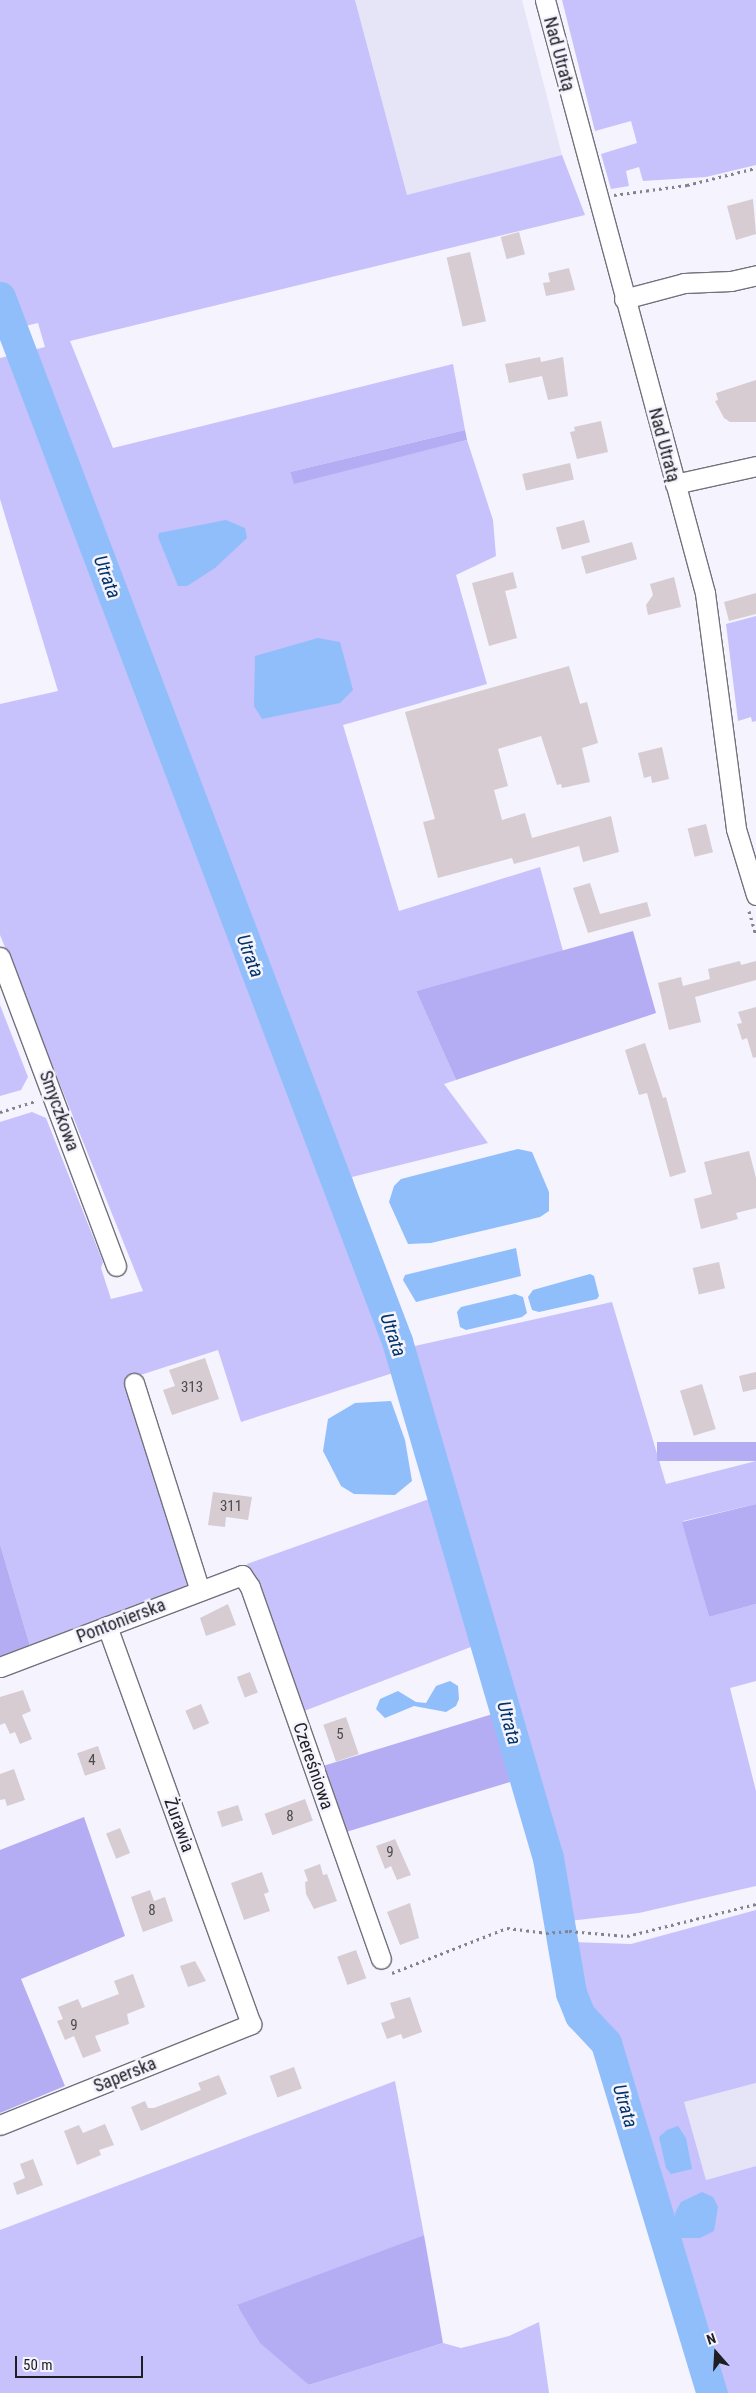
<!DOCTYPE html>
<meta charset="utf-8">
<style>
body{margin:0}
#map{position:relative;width:756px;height:2393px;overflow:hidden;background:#f4f3fe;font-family:"Roboto Condensed",sans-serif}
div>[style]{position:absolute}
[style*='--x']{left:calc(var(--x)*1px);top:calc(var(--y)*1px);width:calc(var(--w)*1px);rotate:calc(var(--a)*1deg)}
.built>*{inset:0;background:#e6e5f7}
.green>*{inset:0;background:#c7c2fb}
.forest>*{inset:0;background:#b5adf4;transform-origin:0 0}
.water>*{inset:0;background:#8fbefb}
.river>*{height:31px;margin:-15.5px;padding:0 15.5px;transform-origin:15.5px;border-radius:15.5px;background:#8fbefb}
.building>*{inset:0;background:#d6ccd2;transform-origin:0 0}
.path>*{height:3px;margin-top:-1.5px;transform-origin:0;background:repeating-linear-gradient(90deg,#84838b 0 2.5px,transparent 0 6.5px)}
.roads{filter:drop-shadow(1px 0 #73727c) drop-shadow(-1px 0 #73727c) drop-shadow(0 1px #73727c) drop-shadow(0 -1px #73727c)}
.minor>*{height:19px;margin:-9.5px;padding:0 9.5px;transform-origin:9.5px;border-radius:9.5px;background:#fff}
span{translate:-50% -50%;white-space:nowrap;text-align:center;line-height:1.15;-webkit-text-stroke:5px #f4f3fe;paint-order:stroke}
.number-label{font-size:15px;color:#4d4a4e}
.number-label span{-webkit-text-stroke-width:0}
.street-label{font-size:18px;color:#1f1e22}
.water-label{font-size:19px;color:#033469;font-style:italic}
.north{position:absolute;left:691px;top:2328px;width:50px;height:50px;-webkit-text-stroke:4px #f4f3fe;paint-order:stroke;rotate:341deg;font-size:14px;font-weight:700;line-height:20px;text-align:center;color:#1f1e22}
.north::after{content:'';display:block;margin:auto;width:18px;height:22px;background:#1f1e22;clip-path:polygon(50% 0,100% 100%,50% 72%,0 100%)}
.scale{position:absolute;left:15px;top:2356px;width:128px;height:22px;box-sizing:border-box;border:2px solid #1f1e22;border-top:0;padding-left:6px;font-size:15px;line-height:18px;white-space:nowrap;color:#1f1e22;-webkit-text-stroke:4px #f4f3fe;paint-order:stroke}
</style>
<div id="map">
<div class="built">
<div style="clip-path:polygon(355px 0,522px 0,562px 155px,407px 196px)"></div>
<div style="clip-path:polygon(756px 2083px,756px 2166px,706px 2180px,683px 2102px)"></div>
</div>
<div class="green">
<div style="clip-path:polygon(0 0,355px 0,407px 195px,562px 155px,585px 215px,70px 341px,113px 448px,453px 364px,465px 430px,290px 472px,294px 483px,467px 440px,493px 520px,496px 556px,456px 575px,487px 684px,343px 725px,399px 911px,540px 867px,563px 951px,416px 991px,456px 1080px,444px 1084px,488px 1143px,352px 1177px,406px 1348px,612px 1302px,666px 1484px,756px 1461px,756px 1504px,683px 1521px,709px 1617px,756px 1604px,756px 1681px,730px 1688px,756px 1791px,756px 1886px,639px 1913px,569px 1921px,572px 1942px,631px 1944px,756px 1910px,756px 2083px,684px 2102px,706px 2180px,756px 2166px,756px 2393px,700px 2393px,603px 2060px,567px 2008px,554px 1923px,536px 1847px,476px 1645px,299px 1713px,247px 1564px,432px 1498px,396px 1372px,241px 1422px,218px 1350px,125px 1380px,191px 1585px,30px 1646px,0 1544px,0 1122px,32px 1112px,46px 1118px,103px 1262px,101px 1268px,111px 1299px,143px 1291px,0 935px,0 704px,58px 691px,0 499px,0 358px,45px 347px,38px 323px,0 332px)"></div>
<div style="clip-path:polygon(562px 0,756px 0,756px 165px,706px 177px,643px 181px,639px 167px,626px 171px,629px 186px,611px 189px,601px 154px,637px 143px,631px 121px,595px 131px)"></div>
<div style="clip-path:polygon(756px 616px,756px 721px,752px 722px,751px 717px,738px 721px,726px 624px)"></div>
<div style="clip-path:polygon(0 1005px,28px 1077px,21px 1090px,0 1096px)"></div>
<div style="clip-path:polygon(395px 2081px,424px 2235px,237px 2306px,309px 2385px,443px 2343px,461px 2348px,509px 2336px,539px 2322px,549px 2393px,0 2393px,0 2230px)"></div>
</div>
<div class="forest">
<div style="clip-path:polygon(465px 430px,467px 440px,294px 484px,290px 472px)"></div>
<div style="clip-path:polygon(633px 931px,656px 1013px,456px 1080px,416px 991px)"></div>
<div style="left:756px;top:1442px;width:19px;height:99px;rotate:90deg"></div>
<div style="clip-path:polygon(756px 1504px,756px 1604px,709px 1617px,682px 1522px)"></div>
<div style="clip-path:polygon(0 1544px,30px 1646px,0 1657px)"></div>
<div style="left:496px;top:1713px;width:70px;height:186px;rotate:73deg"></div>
<div style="clip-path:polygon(84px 1817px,125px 1936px,21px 1979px,65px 2086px,0 2113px,0 1850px)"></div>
<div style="clip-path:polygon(424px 2235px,443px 2343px,309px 2385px,260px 2343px,237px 2305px)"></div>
</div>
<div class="water">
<div style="clip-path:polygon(226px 520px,245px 528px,247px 538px,215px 568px,187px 586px,178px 586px,158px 537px,159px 533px)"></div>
<div style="clip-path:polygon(318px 638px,340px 642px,353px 690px,340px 703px,262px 719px,254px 706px,255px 656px)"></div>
<div style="clip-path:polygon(518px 1149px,532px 1152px,549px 1192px,549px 1211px,540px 1217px,431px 1243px,408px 1244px,389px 1202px,394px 1186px,401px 1179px)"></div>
<div style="clip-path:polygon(516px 1248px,521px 1276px,416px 1302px,403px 1280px,405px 1275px)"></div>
<div style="clip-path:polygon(590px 1274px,594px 1276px,599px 1296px,597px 1299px,539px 1312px,532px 1310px,528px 1297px,533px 1290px)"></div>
<div style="clip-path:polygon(515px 1294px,523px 1297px,527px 1313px,522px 1317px,466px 1330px,460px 1327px,457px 1312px,461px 1307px)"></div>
<div style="clip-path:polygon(391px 1401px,405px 1440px,412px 1481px,395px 1495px,354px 1494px,341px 1486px,323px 1451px,328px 1419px,355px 1403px)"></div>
<div style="clip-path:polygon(450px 1681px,458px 1686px,459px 1699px,456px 1706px,446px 1712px,414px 1706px,385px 1718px,376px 1709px,380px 1699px,398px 1691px,416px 1702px,426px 1703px,436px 1686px)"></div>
<div style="clip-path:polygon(678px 2126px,686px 2138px,692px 2169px,671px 2174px,666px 2168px,659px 2137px,667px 2130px)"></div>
<div style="clip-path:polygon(702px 2192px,713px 2197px,718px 2207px,714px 2231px,700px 2238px,681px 2238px,676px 2229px,675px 2213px,681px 2202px)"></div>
</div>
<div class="river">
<div style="--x:0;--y:297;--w:1117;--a:69.18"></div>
<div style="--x:397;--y:1341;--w:539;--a:73.72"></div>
<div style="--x:548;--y:1858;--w:137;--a:80.3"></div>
<div style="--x:571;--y:1993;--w:24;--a:68"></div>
<div style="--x:580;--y:2015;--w:38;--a:47"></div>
<div style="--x:606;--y:2043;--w:366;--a:73.2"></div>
</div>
<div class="building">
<div style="clip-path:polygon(753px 199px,756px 234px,736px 240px,727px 206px)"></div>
<div style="left:519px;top:232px;width:23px;height:19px;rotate:75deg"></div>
<div style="left:470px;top:252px;width:71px;height:24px;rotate:77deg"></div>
<div style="clip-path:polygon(569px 268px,575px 290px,546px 296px,543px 283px,550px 282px,548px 273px)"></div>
<div style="clip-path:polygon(540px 357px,541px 362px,563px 357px,568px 396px,548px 400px,542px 376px,509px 383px,505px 364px)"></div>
<div style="clip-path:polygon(756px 380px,756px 422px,730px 422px,724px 418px,715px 401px,718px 400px,716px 393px)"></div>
<div style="clip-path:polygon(601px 421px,608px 452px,577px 459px,570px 432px,575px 431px,574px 427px)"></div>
<div style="left:570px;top:463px;width:17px;height:49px;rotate:77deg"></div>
<div style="left:584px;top:520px;width:23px;height:29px;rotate:75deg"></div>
<div style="left:632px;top:542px;width:18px;height:53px;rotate:74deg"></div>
<div style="clip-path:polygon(513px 572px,517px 588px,505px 591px,517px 638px,489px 646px,472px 583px)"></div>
<div style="clip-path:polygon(674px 577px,681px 607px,648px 615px,646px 605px,653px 595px,650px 584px)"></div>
<div style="clip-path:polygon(756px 593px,756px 614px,729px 621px,724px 602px)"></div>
<div style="clip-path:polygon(569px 666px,580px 704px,587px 702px,598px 743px,582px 748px,590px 782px,562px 788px,561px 784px,557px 785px,541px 736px,498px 749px,508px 786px,494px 790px,502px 820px,525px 813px,532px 838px,611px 816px,619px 852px,583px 862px,579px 846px,514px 864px,512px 858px,438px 878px,423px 822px,435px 819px,405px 712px)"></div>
<div style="clip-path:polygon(662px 747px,669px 779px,652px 783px,651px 776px,644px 778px,638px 753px)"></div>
<div style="left:706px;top:824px;width:29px;height:19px;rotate:76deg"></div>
<div style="clip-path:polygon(590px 883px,600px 914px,647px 902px,651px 916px,588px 933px,573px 888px)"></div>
<div style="clip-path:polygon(740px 961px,741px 965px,756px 961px,756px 980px,695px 997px,701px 1022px,669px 1030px,658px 983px,681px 977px,683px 986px,710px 979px,708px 969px)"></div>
<div style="clip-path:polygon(756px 1007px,756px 1057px,753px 1058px,747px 1038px,742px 1040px,737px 1024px,742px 1023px,738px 1012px)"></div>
<div style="clip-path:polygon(645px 1043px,663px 1098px,666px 1097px,686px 1172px,670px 1177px,647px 1093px,639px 1095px,625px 1050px)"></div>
<div style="clip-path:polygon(749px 1151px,756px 1178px,756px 1208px,736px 1213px,738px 1219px,701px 1229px,694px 1199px,712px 1194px,704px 1162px)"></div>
<div style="left:719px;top:1262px;width:27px;height:27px;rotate:77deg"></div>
<div style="clip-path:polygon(205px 1358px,219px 1399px,172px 1415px,163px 1390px,175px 1386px,169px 1370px)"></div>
<div style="clip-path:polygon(756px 1372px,756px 1389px,743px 1392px,739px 1376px)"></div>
<div style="left:702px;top:1384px;width:47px;height:23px;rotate:73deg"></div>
<div style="clip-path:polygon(213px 1492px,252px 1497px,248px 1520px,226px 1517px,225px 1527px,208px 1525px)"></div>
<div style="clip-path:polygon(228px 1604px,236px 1625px,206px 1636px,200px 1618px)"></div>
<div style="left:250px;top:1672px;width:22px;height:14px;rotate:69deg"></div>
<div style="clip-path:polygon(23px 1690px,31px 1711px,22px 1715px,32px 1739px,20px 1744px,15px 1732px,10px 1734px,5px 1723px,0 1725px,0 1697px)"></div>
<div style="left:201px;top:1704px;width:21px;height:17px;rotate:67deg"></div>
<div style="left:346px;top:1717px;width:39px;height:24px;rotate:71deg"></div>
<div style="left:98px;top:1746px;width:24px;height:22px;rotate:71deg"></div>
<div style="clip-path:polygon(14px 1769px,25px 1800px,7px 1806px,5px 1799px,0 1800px,0 1774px)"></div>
<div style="left:305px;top:1799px;width:23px;height:43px;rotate:70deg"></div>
<div style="left:238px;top:1805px;width:16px;height:22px;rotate:72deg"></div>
<div style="left:120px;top:1828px;width:27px;height:15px;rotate:68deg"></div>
<div style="clip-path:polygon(395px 1839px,411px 1875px,397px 1880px,391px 1866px,385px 1869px,376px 1846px)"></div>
<div style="clip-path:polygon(320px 1864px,323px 1875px,327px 1874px,337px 1901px,314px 1909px,306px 1894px,305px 1882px,308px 1881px,304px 1870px)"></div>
<div style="clip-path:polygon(262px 1872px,269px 1892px,264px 1894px,270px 1911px,244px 1920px,231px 1883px)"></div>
<div style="clip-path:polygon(150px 1890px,154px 1901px,165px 1897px,173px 1921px,143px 1932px,131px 1897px)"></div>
<div style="clip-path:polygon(410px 1903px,419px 1938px,400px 1945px,387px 1912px)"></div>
<div style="left:356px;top:1950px;width:30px;height:20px;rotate:70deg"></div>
<div style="clip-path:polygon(195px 1961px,206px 1981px,188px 1987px,180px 1966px)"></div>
<div style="clip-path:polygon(133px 1974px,145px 2007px,127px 2014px,129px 2024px,95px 2036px,101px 2051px,83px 2058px,74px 2036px,65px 2040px,57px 2021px,63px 2019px,58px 2007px,78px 1999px,82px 2008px,119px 1994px,114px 1981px)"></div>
<div style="clip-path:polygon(410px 1997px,422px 2032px,403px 2039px,401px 2034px,387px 2039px,381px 2023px,395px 2018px,390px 2003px)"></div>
<div style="left:294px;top:2067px;width:23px;height:26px;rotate:70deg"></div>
<div style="clip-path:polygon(219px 2075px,227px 2094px,141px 2131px,131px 2107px,145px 2101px,148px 2108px,154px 2108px,201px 2090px,198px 2083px)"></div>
<div style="clip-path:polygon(105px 2124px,114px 2145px,99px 2150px,101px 2155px,77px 2165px,64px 2131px,79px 2125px,83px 2133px)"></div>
<div style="clip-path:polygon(33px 2159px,43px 2185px,17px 2195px,13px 2183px,25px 2178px,20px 2164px)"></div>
</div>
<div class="path">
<div style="--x:614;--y:195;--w:74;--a:-7.8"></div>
<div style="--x:687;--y:185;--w:71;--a:-13.8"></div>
<div style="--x:749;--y:911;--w:26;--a:74"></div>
<div style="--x:0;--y:1112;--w:38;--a:-17"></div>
<div style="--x:392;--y:1973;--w:123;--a:-21.4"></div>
<div style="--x:507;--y:1928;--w:39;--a:7"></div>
<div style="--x:546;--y:1933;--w:23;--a:-5"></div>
<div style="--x:569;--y:1931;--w:58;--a:4.9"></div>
<div style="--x:627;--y:1936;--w:133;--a:-13.9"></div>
</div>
<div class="roads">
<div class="minor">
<div style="--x:545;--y:0;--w:614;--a:74.9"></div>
<div style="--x:705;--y:593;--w:238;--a:82.5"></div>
<div style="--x:736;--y:829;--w:69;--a:73.1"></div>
<div style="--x:624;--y:299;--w:62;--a:-14.9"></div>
<div style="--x:684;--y:283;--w:47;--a:-2.4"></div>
<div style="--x:731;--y:281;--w:26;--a:-13"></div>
<div style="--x:675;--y:484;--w:83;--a:-12.5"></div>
<div style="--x:0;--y:957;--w:330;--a:69.4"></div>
<div style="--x:134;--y:1383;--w:218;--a:72.4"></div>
<div style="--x:0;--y:1667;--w:259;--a:-20.8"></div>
<div style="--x:242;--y:1575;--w:14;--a:56"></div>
<div style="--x:250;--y:1587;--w:394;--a:70.6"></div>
<div style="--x:0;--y:2125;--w:271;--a:-21.9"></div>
<div style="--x:251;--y:2024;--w:423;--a:-109.9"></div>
</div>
</div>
<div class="number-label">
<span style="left:192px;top:1388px">313</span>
<span style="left:231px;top:1507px">311</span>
<span style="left:340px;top:1735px">5</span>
<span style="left:92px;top:1761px">4</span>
<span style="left:290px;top:1817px">8</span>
<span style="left:390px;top:1853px">9</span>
<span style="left:152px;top:1911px">8</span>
<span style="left:74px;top:2026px">9</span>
</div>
<div class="street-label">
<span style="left:559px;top:54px;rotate:75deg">Nad Utratą</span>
<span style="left:664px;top:445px;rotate:75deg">Nad Utratą</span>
<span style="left:59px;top:1111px;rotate:70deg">Smyczkowa</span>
<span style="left:121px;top:1621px;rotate:-21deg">Pontonierska</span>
<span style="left:313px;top:1766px;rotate:71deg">Czereśniowa</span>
<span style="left:179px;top:1825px;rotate:70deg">Żurawia</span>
<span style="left:125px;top:2075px;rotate:-22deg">Saperska</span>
</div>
<div class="water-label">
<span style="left:107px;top:577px;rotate:69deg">Utrata</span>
<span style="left:250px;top:956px;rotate:69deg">Utrata</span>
<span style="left:393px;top:1335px;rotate:71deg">Utrata</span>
<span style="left:509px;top:1723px;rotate:74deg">Utrata</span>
<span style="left:625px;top:2106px;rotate:73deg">Utrata</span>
</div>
<div class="north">N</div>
<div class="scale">50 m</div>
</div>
